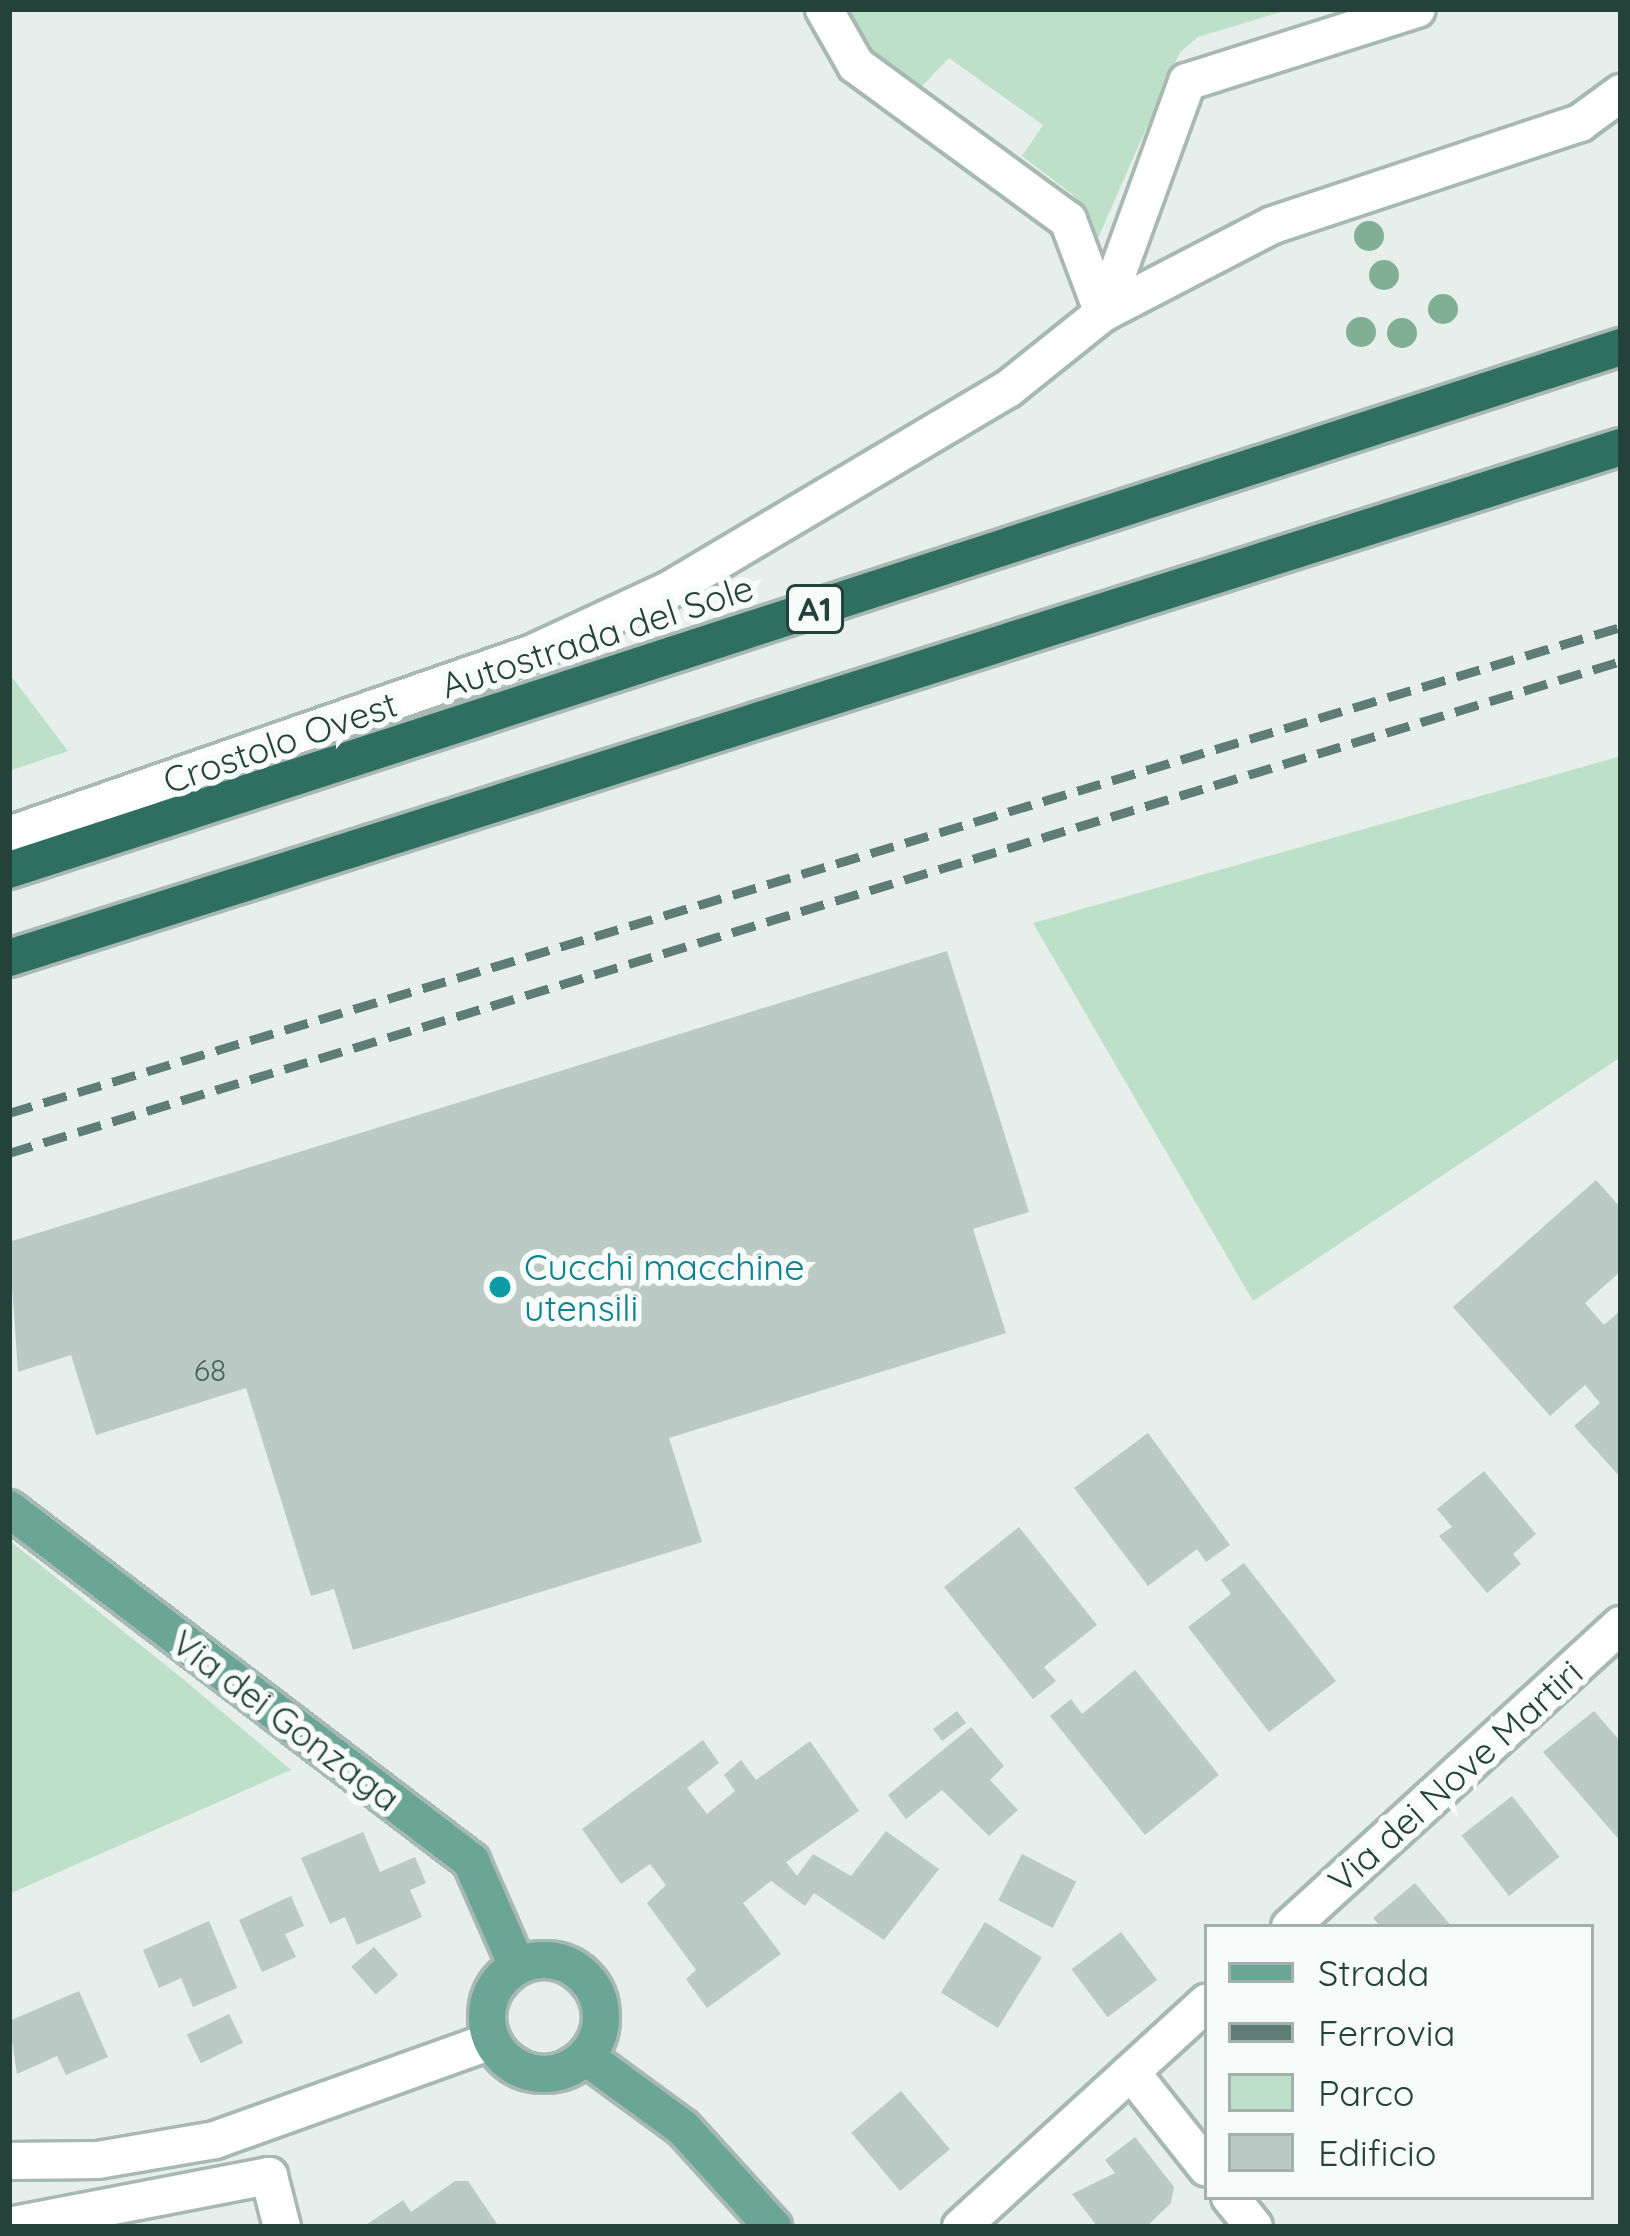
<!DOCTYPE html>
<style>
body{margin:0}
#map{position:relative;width:1630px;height:2236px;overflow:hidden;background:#e6efeb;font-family:Quicksand,sans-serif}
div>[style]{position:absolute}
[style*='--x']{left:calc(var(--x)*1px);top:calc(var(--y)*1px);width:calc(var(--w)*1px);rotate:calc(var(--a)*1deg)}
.green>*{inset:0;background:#bfe0c8}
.building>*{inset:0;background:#bbcac4;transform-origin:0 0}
.roads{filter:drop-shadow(3px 0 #a8b8b2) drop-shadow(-3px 0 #a8b8b2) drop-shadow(0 3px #a8b8b2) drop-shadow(0 -3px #a8b8b2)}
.minor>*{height:36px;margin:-18px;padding:0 18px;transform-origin:18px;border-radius:18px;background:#fff}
.major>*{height:36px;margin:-18px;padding:0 18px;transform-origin:18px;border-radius:18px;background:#6aa596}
.major>.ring{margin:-18px;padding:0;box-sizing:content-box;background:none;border:36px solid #6aa596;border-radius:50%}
.highway>*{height:36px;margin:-18px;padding:0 18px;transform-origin:18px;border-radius:18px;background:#2f6f62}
.rail>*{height:9px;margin-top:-4.5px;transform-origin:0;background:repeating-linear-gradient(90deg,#5f7d75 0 24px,transparent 0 36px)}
.trees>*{width:30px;height:30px;margin:-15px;border-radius:50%;background:#80af93}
.dots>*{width:33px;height:33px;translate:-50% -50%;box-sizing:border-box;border:6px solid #f7fbf9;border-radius:50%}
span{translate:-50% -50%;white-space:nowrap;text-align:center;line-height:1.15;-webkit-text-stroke:12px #f7fbf9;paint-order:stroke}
.number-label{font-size:30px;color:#4a645c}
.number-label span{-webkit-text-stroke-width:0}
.shield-label span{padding:3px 9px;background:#f7fbf9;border:3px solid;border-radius:9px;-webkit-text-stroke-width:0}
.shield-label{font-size:33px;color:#24423a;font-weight:700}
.street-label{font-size:36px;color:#24423a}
.culture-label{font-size:36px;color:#0d838f}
.left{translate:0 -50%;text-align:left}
.frame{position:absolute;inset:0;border:12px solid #24423a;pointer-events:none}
.legend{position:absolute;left:1204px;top:1924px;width:390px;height:276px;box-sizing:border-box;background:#f7fbf9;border:3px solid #a3b1ad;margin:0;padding:15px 21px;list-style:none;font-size:36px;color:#24423a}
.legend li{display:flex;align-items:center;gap:24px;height:60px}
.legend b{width:60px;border:3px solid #a3b1ad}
</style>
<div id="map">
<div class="green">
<div style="clip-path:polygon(846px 9px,1291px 9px,1198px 37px,1180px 52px,1098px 238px,1072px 194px,1022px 156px,1043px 125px,949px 58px,922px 86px,866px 49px)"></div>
<div style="clip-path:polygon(9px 673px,68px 751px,9px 771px)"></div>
<div style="clip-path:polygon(1621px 756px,1621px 1057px,1253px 1301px,1033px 923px)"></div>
<div style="clip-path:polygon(9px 1540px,183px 1679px,291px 1770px,9px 1894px)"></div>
</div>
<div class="building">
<div style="clip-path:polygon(947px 951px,1029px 1212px,973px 1229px,1006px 1333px,669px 1438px,702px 1542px,353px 1650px,334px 1589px,311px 1596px,246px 1388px,96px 1435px,71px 1355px,18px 1372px,9px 1242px)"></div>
<div style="clip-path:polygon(1596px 1180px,1621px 1208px,1621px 1271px,1585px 1303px,1604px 1325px,1621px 1310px,1621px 1478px,1574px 1426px,1600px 1403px,1585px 1385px,1550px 1416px,1453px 1307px)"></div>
<div style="clip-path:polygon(1148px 1433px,1230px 1545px,1206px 1562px,1197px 1549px,1148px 1586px,1074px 1488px)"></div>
<div style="clip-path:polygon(1484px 1471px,1536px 1534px,1513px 1554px,1521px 1564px,1487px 1593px,1439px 1536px,1452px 1527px,1437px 1509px)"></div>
<div style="clip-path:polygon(1019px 1527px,1097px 1625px,1044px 1667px,1056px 1681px,1033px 1699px,944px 1587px)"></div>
<div style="clip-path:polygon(1244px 1563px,1336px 1681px,1269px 1732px,1188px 1627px,1231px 1594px,1221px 1580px)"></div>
<div style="clip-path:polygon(1135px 1670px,1219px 1775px,1145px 1835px,1050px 1716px,1071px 1699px,1082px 1714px)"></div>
<div style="left:957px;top:1711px;width:15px;height:30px;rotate:53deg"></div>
<div style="clip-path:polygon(1594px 1711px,1621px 1742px,1621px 1842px,1543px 1752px)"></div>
<div style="clip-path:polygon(971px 1727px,1004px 1766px,990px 1780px,1018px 1810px,989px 1836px,942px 1790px,906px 1819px,888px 1795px)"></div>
<div style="clip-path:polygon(703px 1740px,719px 1763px,687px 1788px,707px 1814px,735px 1791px,724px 1775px,741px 1760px,756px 1780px,810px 1741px,859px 1811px,786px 1862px,797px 1876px,813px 1854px,851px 1876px,886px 1831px,939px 1869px,884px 1940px,814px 1893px,805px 1906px,771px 1881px,743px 1903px,781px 1954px,707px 2008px,686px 1979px,696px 1970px,647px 1903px,666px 1885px,650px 1864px,621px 1884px,582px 1829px)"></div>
<div style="left:1512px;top:1796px;width:77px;height:64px;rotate:52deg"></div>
<div style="clip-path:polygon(363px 1832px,380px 1872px,415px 1857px,426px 1883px,410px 1890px,422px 1917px,357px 1945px,345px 1917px,330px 1924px,301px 1858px)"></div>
<div style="left:1022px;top:1854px;width:61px;height:52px;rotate:27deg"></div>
<div style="clip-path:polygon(1415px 1883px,1452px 1927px,1381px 1927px,1373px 1918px)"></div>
<div style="clip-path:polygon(291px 1896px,304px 1926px,285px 1934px,296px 1957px,262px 1972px,239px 1920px)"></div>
<div style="clip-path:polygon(209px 1921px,237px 1988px,193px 2007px,181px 1978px,159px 1988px,143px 1950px)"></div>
<div style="left:985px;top:1922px;width:67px;height:83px;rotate:32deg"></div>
<div style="left:1121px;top:1932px;width:60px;height:62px;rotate:53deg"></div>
<div style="left:374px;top:1947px;width:37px;height:30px;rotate:49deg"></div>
<div style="clip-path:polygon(79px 1991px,108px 2057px,66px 2075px,57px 2056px,17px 2074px,9px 2021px)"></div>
<div style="left:229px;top:2014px;width:32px;height:47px;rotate:64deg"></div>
<div style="left:901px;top:2091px;width:76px;height:65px;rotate:50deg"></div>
<div style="clip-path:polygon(1135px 2137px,1174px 2187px,1171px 2203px,1146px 2227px,1098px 2227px,1072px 2194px,1115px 2173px,1105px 2160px)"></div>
<div style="clip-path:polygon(455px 2181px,468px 2181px,497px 2224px,363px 2227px,403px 2200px,411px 2212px)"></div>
</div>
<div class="roads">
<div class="minor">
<div style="--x:824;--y:9;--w:64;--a:60.3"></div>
<div style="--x:856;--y:65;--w:263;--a:36.2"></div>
<div style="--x:1068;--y:220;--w:99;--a:69.4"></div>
<div style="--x:1103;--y:313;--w:191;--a:-27.4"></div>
<div style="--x:1273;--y:225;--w:324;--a:-18.4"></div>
<div style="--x:1580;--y:123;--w:51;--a:-36.2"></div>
<div style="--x:9;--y:835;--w:555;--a:-19.15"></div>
<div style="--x:533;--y:653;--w:150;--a:-24.9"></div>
<div style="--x:669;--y:590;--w:394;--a:-30.7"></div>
<div style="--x:1008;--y:389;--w:122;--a:-38.7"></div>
<div style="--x:1103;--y:313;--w:246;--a:-70"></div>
<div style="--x:1187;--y:82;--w:241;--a:-17.6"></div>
<div style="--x:1290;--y:1927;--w:448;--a:-42.4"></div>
<div style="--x:1131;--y:2072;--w:122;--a:51.6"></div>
<div style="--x:9;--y:2161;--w:89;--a:-0.6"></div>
<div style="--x:98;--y:2160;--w:119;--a:-9.7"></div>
<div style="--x:215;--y:2140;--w:293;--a:-19.7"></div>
<div style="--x:1230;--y:2197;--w:38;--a:51"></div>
<div style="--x:9;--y:2226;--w:265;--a:-10.9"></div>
<div style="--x:269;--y:2176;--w:53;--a:75.7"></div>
<div style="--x:961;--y:2227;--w:333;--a:-42.4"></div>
</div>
<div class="major">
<div style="--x:9;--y:1509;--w:581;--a:37.3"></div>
<div style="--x:471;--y:1861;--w:115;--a:66.3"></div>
<div class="ring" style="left:487px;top:1960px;width:78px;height:78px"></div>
<div style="--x:586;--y:2057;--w:120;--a:36.2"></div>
<div style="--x:683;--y:2128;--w:134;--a:47.7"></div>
</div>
<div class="highway">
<div style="--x:9;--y:870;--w:1695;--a:-17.98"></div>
<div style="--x:9;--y:958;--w:1691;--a:-17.59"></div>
</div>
</div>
<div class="rail">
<div style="--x:9;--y:1113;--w:1684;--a:-16.78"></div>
<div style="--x:9;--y:1153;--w:1685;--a:-16.97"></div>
</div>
<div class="trees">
<div style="left:1369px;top:236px"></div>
<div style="left:1384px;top:275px"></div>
<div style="left:1443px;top:309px"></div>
<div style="left:1361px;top:332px"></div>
<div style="left:1402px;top:333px"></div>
</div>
<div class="dots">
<div style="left:500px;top:1287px;background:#0f9aa8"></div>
</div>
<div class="number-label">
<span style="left:210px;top:1370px">68</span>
</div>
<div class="shield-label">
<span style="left:815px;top:609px">A1</span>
</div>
<div class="street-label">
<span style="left:597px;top:636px;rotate:-18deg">Autostrada del Sole</span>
<span style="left:280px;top:742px;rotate:-19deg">Crostolo Ovest</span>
<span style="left:286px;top:1720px;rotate:37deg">Via dei Gonzaga</span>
<span style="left:1455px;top:1776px;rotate:-42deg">Via dei Nove Martiri</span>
</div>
<div class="culture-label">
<span class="left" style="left:524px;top:1287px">Cucchi macchine<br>utensili</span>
</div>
<div class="frame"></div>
<ul class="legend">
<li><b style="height:15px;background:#6aa596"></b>Strada</li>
<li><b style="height:15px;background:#5f7d75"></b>Ferrovia</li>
<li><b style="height:33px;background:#bfe0c8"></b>Parco</li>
<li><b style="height:33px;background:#bbcac4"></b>Edificio</li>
</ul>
</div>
